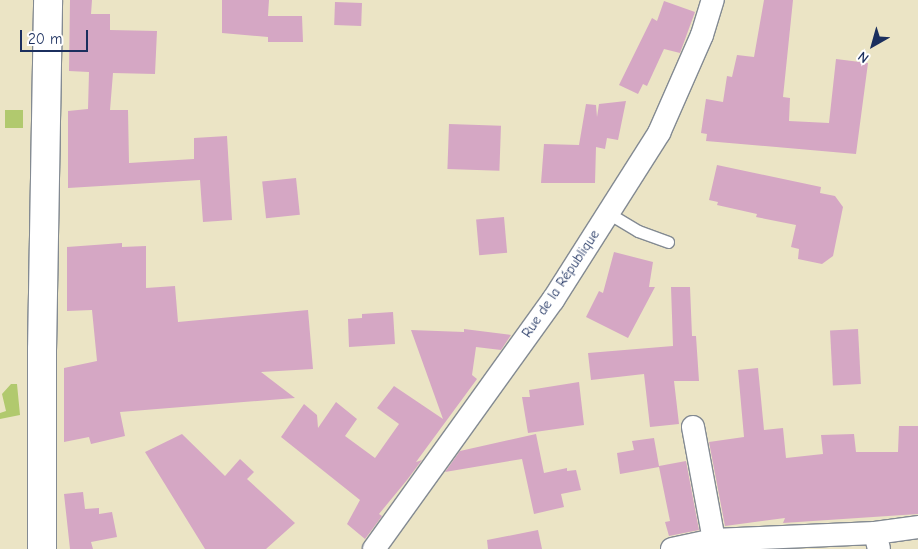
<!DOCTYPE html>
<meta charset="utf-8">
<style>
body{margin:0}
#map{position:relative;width:918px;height:549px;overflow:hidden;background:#ebe4c5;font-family:"Comic Neue",sans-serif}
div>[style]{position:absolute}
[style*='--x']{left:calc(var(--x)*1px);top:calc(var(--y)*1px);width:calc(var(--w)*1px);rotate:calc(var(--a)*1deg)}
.green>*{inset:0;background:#b1c96e;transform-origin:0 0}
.building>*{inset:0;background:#d5a7c4;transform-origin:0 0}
.roads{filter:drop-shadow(1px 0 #838a92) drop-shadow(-1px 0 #838a92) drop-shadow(0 1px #838a92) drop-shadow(0 -1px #838a92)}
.service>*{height:11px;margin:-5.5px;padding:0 5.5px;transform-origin:5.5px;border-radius:5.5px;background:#fff}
.minor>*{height:22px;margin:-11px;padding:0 11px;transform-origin:11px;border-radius:11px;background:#fff}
.tertiary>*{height:28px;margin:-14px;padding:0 14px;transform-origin:14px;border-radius:14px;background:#fff}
span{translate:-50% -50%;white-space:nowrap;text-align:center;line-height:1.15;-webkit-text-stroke:5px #fff;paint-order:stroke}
.street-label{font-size:14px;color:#1b2f5e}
.north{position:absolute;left:848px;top:20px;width:50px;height:50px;-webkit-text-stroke:4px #fff;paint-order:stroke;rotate:218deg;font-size:14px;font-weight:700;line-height:20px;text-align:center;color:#1b2f5e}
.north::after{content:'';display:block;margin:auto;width:18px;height:22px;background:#1b2f5e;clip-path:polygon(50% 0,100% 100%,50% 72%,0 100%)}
.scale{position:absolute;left:20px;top:30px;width:68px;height:22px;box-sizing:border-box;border:2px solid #1b2f5e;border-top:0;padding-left:6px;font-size:15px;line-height:18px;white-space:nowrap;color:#1b2f5e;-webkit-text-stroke:4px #fff;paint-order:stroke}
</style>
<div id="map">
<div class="green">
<div style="left:5px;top:110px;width:18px;height:18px"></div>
<div style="clip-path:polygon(11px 384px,17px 384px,20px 415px,0 419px,0 413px,6px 411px,2px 394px)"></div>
</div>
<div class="building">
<div style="clip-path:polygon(70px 0,92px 0,91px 14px,110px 14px,110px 30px,157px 31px,155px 74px,113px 73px,110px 110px,128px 110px,129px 163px,194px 159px,194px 138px,227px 136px,232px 220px,203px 222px,200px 180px,68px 188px,68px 111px,88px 109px,89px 72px,69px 71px)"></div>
<div style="clip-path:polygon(222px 0,269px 0,268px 16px,302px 16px,303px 42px,268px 42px,268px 37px,222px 33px)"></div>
<div style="clip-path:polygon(764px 0,793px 0,783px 97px,790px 98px,789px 121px,829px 123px,836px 59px,868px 63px,856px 154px,706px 141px,707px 134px,701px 133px,706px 99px,723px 102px,727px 76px,732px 77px,737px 55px,754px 57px)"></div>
<div style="clip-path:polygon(664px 1px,695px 12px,680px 53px,664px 49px,647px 86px,643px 84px,638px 94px,619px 85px,652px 18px,657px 21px)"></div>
<div style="left:335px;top:2px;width:27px;height:23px;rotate:2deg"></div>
<div style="clip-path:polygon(626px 101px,618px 140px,607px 138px,605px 149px,596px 147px,595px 183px,541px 183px,544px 144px,579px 145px,586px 104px,596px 105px,597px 117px,599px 104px)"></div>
<div style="left:449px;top:124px;width:52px;height:45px;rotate:2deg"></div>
<div style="clip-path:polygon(717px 165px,821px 187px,820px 193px,835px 196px,843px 207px,833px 256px,822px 264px,798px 259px,799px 249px,791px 247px,796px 225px,756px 217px,757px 214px,717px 205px,718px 202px,709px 200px)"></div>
<div style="left:296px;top:178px;width:37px;height:34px;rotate:84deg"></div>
<div style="left:504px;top:217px;width:36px;height:28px;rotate:85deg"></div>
<div style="clip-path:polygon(122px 243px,122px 247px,146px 246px,146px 288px,175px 286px,178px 322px,308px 310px,313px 369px,261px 372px,295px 398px,120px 412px,125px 436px,91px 444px,89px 437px,64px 442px,64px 368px,97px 361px,92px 310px,67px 311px,67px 247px)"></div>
<div style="clip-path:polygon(614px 252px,653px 262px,649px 287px,655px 287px,628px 338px,586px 317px,599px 291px,603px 293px)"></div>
<div style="clip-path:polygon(671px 287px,690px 287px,692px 336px,696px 336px,699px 381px,674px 381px,679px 424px,650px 427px,644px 374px,591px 380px,588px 353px,673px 346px)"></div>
<div style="clip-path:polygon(393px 312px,395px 344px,349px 347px,348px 319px,362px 318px,362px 314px)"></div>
<div style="clip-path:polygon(464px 329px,511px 335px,501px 350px,476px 347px,472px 375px,477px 379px,416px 462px,422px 460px,407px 480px,379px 514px,382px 516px,365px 539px,347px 524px,360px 500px,281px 437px,304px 404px,317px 415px,318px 428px,336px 402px,357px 419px,345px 436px,375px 458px,399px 424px,377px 408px,394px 386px,443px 419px,411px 330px,464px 332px)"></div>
<div style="left:858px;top:329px;width:55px;height:28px;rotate:87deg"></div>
<div style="clip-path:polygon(758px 368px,764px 430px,783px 428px,786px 458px,823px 454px,821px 435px,854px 434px,856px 452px,898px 452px,899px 426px,918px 426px,918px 514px,783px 523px,785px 518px,725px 526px,709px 442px,744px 437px,738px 370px)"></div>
<div style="clip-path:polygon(579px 382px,584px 425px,528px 433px,522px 397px,530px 397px,529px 390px)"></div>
<div style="clip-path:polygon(182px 434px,225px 476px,240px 459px,254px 472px,247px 479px,295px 523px,266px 549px,205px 549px,145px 452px)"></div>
<div style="clip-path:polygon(536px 434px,544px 473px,567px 468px,567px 471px,576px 470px,581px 490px,561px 494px,564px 507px,534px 514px,522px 459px,445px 472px,460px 451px)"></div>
<div style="clip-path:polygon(654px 438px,659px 466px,686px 461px,699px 530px,669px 536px,665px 522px,670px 521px,659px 467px,620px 474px,617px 453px,634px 450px,632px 441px)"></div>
<div style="clip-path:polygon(83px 492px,85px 509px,99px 508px,99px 514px,112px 512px,117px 537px,91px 542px,93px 549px,70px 549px,64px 494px)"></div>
<div style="clip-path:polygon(538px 530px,542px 549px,488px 549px,487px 540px)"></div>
</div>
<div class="roads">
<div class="service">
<div style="--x:608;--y:213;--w:35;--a:31"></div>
<div style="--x:638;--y:231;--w:32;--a:20"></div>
</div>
<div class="minor">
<div style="--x:693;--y:427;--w:115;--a:79.5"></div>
<div style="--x:374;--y:549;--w:307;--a:-54.3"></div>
<div style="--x:553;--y:300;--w:198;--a:-57.6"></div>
<div style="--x:659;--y:133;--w:107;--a:-66.3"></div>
<div style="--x:702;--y:35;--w:37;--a:-73"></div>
<div style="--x:672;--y:549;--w:43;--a:-12.1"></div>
<div style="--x:714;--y:540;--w:161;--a:-2.5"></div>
<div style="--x:879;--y:549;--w:16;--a:-104"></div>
<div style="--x:875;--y:533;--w:43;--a:-7.9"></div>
</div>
<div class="tertiary">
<div style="--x:42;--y:549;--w:199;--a:-90"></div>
<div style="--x:42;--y:350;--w:350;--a:-89"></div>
</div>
</div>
<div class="street-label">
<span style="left:561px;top:284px;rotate:-56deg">Rue de la République</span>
</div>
<div class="north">N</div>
<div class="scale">20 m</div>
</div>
